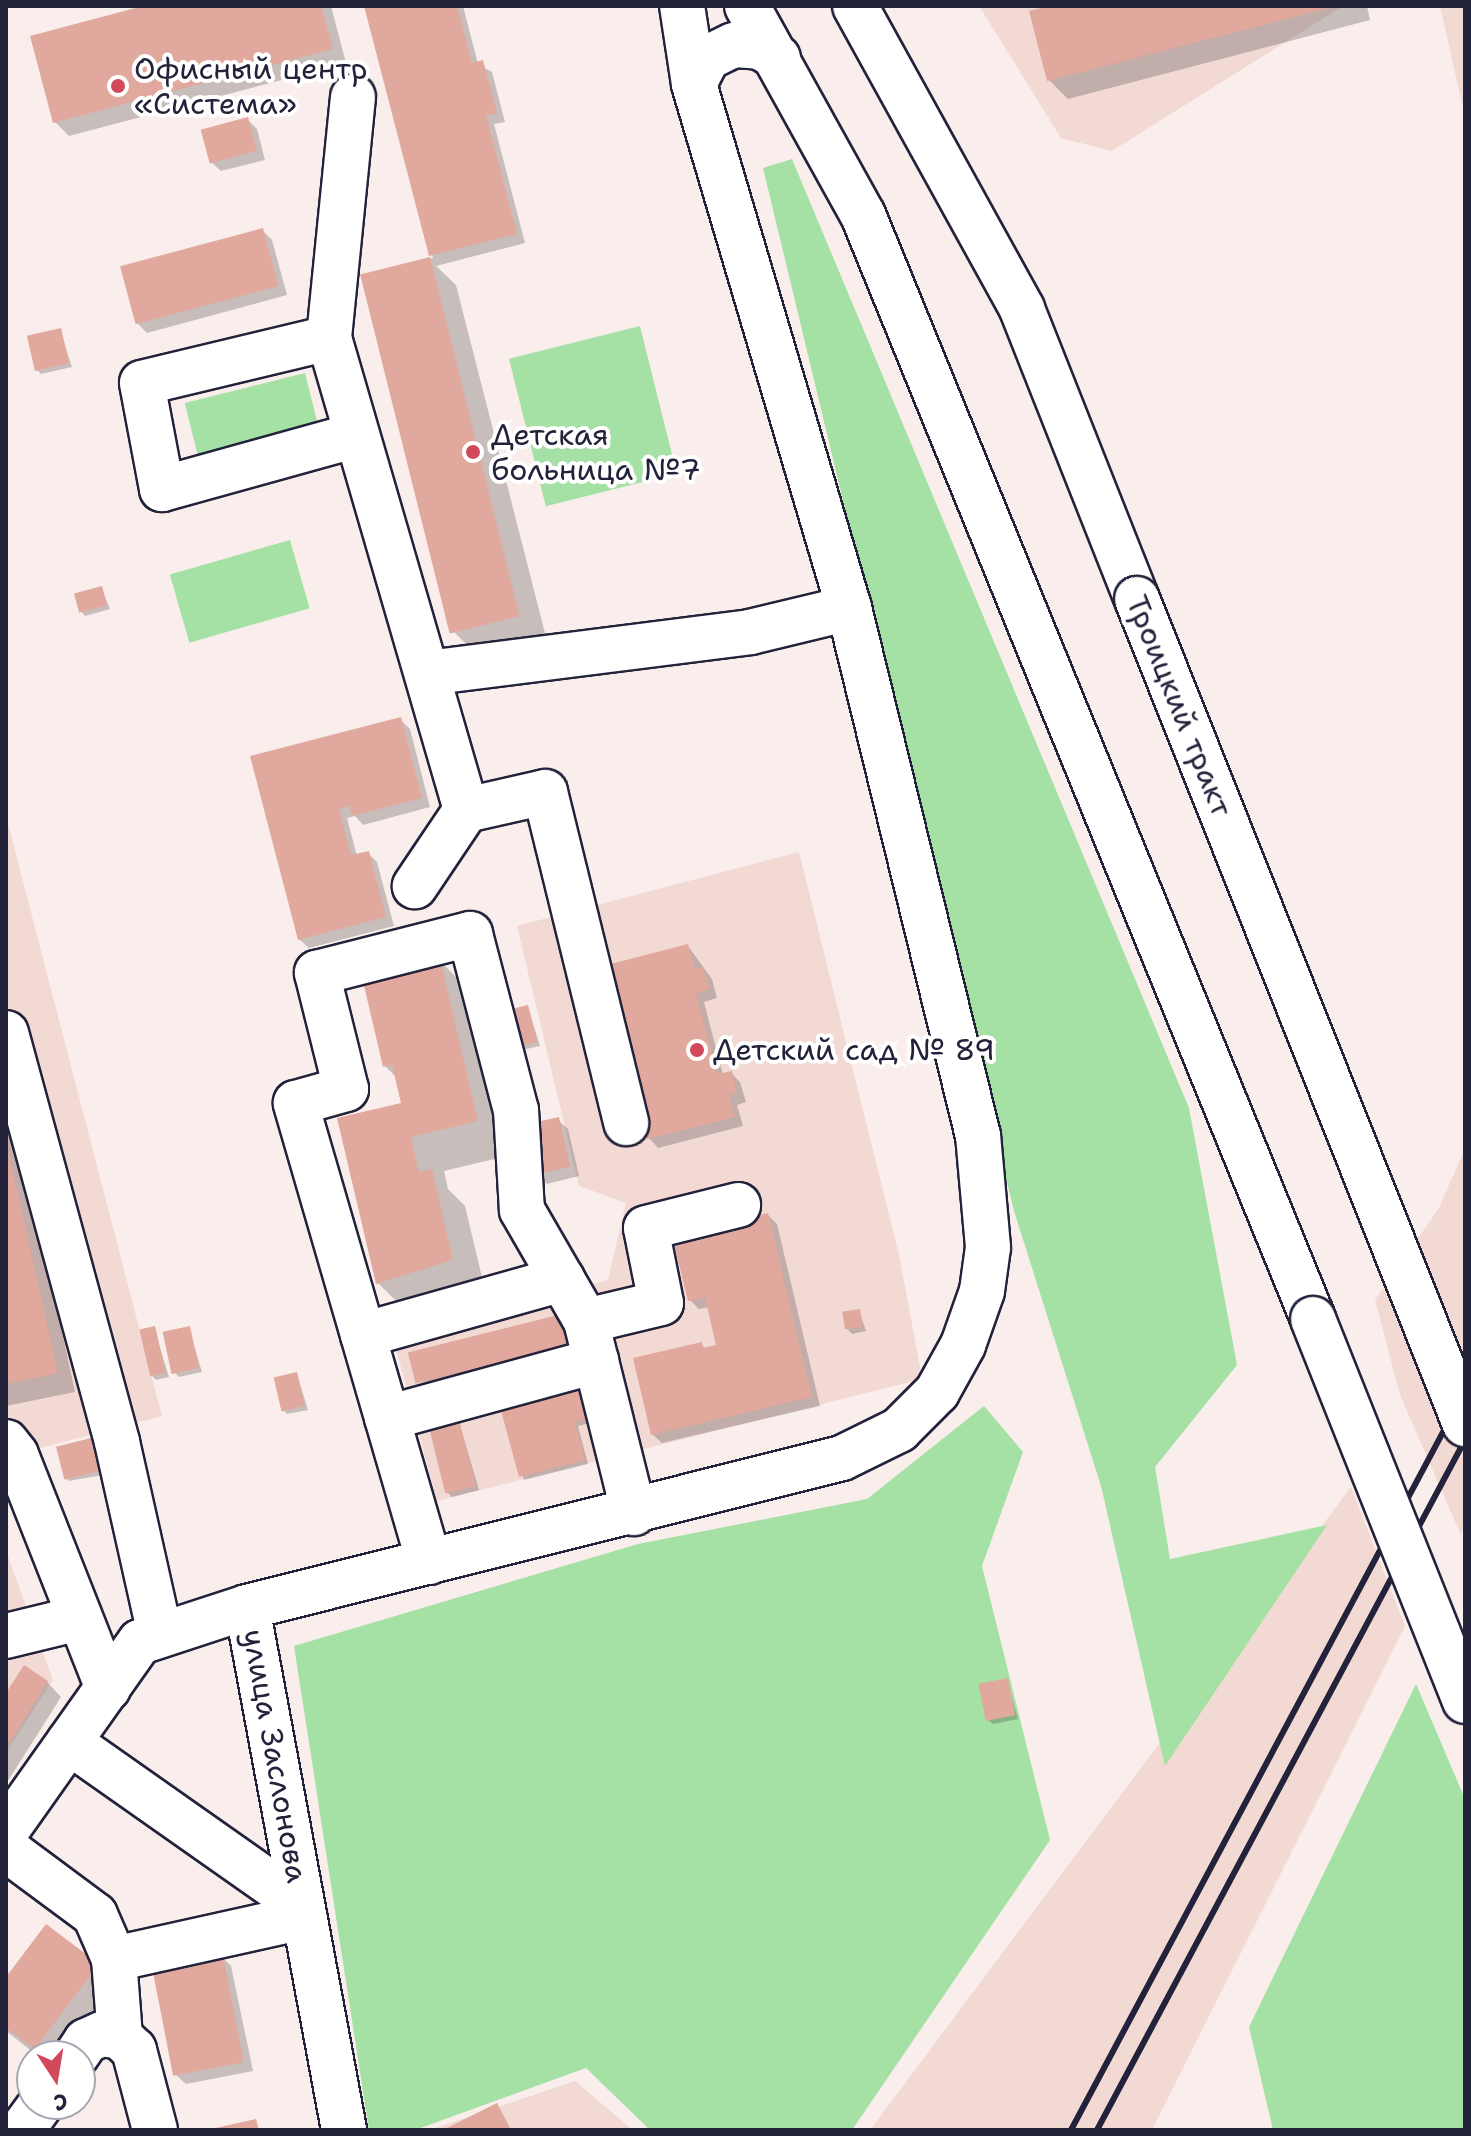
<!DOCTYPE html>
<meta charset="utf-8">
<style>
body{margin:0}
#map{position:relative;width:1471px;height:2136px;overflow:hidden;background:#f9eeeb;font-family:"Shantell Sans",sans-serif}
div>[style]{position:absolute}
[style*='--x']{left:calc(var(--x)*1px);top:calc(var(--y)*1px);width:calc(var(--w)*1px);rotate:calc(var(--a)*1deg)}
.built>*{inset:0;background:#f2d9d4}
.green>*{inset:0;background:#a5e0a5;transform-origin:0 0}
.shadow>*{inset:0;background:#0003}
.building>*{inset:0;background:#e1a89d;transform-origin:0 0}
.roads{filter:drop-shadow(2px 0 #22223b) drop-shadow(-2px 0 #22223b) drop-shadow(0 2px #22223b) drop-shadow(0 -2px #22223b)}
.minor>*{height:44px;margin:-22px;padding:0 22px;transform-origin:22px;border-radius:22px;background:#fff}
.major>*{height:44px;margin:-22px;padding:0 22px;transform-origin:22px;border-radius:22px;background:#fff}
.rail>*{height:6px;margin:-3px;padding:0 3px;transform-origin:3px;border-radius:3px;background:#22223b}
.bridges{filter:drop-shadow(2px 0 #22223b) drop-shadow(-2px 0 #22223b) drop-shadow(0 2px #22223b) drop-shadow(0 -2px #22223b)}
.major-bridge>*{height:44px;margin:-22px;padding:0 22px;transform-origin:22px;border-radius:22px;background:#fff}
.dots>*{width:22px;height:22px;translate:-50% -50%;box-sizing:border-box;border:4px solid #fff;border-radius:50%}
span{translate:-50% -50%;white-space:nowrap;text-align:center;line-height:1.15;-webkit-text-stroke:8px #fff;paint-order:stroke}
.poi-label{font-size:30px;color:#22223b}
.left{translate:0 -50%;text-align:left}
.street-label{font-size:30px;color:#22223b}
.frame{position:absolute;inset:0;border:8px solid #22223b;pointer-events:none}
.north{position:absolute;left:16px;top:2040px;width:80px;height:80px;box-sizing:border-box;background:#fff;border:2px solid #a7a7b1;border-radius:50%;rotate:168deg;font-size:22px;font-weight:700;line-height:32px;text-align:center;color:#22223b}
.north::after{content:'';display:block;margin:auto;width:28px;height:36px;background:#d1495b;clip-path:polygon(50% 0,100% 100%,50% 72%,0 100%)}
</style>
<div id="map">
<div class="built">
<div style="clip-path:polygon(979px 6px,1343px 6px,1112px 151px,1061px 138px)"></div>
<div style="clip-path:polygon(1440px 6px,1465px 6px,1465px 117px)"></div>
<div style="clip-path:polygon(6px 816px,162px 1416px,6px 1457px)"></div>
<div style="clip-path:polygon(799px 852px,900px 1259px,922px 1379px,437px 1501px,393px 1338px,608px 1280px,626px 1203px,579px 1186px,517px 926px)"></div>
<div style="clip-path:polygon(1465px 1148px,1465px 1527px,1461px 1535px,1400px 1395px,1375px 1300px,1439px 1208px)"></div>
<div style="clip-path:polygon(1351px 1487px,1405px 1626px,1152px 2130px,870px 2130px)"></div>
<div style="clip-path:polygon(6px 1551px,53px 1680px,6px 1753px)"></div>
<div style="clip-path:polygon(575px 2081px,633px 2130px,429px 2130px)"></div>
</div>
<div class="green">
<div style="clip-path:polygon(792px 159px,1189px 1108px,1237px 1365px,1155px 1467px,1170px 1559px,1327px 1525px,1165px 1766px,1101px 1486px,1014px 1211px,763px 168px)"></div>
<div style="left:640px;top:326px;width:152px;height:135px;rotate:76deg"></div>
<div style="left:305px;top:373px;width:66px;height:124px;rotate:76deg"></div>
<div style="left:290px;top:540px;width:71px;height:125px;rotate:74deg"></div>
<div style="clip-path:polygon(984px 1406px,1023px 1452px,982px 1566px,1050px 1840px,852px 2130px,650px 2130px,586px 2068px,415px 2130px,369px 2130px,294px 1646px,638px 1544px,867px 1499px)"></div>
<div style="clip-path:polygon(1416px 1684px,1465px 1799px,1465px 2130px,1273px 2130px,1249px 2027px)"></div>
</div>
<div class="shadow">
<div style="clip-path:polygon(151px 6px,331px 6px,346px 63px,69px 136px,55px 122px)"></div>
<div style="clip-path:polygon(366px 6px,463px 6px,478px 64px,492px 72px,505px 122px,494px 124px,525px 243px,436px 266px,456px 285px,547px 641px,480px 658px,454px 632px,363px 276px,433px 258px)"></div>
<div style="clip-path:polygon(1057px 6px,1367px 6px,1370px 20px,1068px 99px,1049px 80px)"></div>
<div style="clip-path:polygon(248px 120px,257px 129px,265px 160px,221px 171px,211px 162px)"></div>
<div style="clip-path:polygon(263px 231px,272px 240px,287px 295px,147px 333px,138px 324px)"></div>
<div style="clip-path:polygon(60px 331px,72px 367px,41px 374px,37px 370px)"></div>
<div style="clip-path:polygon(101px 588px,110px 609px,85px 616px,81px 611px)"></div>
<div style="clip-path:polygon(400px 719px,410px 729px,430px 807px,363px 825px,355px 816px,347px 818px,357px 856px,368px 853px,377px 862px,394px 926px,309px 948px,299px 939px,252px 758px)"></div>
<div style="clip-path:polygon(688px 946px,712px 979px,717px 998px,704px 1002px,723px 1075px,731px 1073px,740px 1082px,746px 1102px,737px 1105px,743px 1126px,658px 1148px,649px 1138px)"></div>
<div style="clip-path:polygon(440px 961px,474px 995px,511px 1155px,444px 1171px,448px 1189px,465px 1206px,486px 1294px,412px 1317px,378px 1283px,403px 1104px,397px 1078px,385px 1066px)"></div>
<div style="clip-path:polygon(528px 1007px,540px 1046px,522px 1050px,518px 1045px)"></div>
<div style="clip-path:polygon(6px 1072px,75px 1392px,6px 1406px)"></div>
<div style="clip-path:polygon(558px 1120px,568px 1129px,579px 1176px,547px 1184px,538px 1174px)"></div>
<div style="clip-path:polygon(768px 1215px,777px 1224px,820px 1406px,662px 1443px,652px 1434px,701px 1344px,706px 1349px,718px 1347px,709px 1307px,699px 1309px,690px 1300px)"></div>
<div style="clip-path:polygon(859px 1311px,866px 1331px,852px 1334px,848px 1330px)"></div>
<div style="clip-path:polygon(569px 1319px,577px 1347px,423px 1389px,419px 1384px)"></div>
<div style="clip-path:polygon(154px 1329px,169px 1377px,156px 1380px,152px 1376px)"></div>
<div style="clip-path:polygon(189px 1329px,202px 1372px,179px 1377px,175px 1373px)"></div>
<div style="clip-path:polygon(297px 1374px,308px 1410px,287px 1414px,283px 1410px)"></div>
<div style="clip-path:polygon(503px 1409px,612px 1417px,578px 1426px,588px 1464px,524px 1480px)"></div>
<div style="clip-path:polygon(459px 1422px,479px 1490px,452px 1497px,448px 1493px)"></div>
<div style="clip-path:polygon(91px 1440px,102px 1475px,69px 1481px,65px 1477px)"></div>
<div style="clip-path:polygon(1007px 1680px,1018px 1719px,993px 1724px,988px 1720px)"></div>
<div style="clip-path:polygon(47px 1682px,61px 1697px,6px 1784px,6px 1697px)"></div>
<div style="clip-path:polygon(46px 1927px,124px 1991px,76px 2056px,38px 2056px,6px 2031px,6px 1980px)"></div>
<div style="clip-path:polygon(222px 1957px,231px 1966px,253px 2071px,186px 2084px,176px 2075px)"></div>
</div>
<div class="building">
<div style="clip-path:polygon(143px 6px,321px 6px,333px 49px,53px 123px,30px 36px)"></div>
<div style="clip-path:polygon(364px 6px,457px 6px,472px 63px,483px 60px,497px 113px,486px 115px,517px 234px,429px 256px)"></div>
<div style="clip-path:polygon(1049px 6px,1333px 6px,1333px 7px,1047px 81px,1029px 11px)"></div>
<div style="left:248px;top:117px;width:35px;height:49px;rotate:75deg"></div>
<div style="left:263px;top:228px;width:60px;height:148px;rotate:75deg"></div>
<div style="left:430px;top:257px;width:370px;height:72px;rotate:76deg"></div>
<div style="left:61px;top:328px;width:36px;height:35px;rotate:77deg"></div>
<div style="left:102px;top:586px;width:20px;height:29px;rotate:75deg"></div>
<div style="clip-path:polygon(401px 717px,422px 798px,352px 816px,349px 806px,339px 809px,351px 855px,369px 851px,386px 917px,298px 940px,250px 756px)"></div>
<div style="clip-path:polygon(688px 944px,695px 969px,703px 967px,709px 989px,696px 993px,717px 1074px,732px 1071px,737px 1093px,729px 1095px,735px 1117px,647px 1139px,603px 966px)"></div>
<div style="clip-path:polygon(440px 959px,478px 1121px,411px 1137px,419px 1172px,432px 1169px,453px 1260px,376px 1284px,337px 1118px,401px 1103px,392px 1065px,383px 1067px,362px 977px)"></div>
<div style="left:528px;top:1005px;width:38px;height:20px;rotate:76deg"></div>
<div style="left:559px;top:1117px;width:51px;height:36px;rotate:77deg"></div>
<div style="clip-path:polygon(6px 1141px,58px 1373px,6px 1384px)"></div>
<div style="clip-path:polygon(768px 1213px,812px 1397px,651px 1435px,633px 1358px,702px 1342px,703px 1348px,716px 1345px,705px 1298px,688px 1301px,672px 1236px)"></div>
<div style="left:860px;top:1309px;width:18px;height:18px;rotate:81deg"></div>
<div style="left:566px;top:1313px;width:32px;height:163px;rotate:76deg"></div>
<div style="left:155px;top:1326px;width:48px;height:16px;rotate:77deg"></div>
<div style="left:190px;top:1326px;width:43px;height:28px;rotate:78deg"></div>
<div style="left:297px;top:1372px;width:35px;height:24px;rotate:77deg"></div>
<div style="clip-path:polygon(601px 1381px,609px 1413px,575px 1422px,585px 1460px,519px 1477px,500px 1407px)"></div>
<div style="left:459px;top:1420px;width:68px;height:31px;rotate:76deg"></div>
<div style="left:91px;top:1438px;width:34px;height:36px;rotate:76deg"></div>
<div style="clip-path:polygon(24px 1665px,48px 1681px,6px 1748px,6px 1693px)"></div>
<div style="left:1008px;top:1678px;width:38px;height:30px;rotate:79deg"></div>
<div style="clip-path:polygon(46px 1924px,99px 1964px,35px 2049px,6px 2028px,6px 1977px)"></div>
<div style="left:223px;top:1955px;width:109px;height:72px;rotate:79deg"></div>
<div style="clip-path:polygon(497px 2103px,511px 2130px,443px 2130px)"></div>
<div style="clip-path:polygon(256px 2119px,259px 2130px,211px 2130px,211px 2129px)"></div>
</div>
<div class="roads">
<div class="minor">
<div style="--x:694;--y:84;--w:29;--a:-63"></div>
<div style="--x:707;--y:58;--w:30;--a:-26"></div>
<div style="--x:734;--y:45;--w:26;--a:4"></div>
<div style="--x:760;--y:47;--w:21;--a:31"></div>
<div style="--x:353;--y:97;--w:242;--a:95.7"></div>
<div style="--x:329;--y:338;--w:491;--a:73.8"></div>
<div style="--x:466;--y:810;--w:92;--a:123.9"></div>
<div style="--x:329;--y:338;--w:192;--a:166.5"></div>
<div style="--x:142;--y:383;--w:108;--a:79.3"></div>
<div style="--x:162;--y:489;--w:202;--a:-15.5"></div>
<div style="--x:427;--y:673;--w:326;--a:-7.2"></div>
<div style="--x:750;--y:632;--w:102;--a:-13.6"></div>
<div style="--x:466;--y:810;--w:81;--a:-12.8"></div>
<div style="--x:545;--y:792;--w:341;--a:76.2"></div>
<div style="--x:6;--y:1033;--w:424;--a:74.8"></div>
<div style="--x:117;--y:1442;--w:198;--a:77.4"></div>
<div style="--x:586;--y:1321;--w:77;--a:-13.5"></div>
<div style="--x:661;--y:1303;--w:76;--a:-101.3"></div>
<div style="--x:646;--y:1228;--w:95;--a:-14"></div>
<div style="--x:363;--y:1335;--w:207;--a:-15.7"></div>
<div style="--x:387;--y:1418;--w:217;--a:-15.3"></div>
<div style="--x:6;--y:1442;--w:16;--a:52"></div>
<div style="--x:16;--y:1455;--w:251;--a:68.5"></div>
<div style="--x:429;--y:1562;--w:478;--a:-106.2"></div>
<div style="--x:296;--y:1103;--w:52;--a:-15.6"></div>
<div style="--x:346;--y:1089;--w:120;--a:-104"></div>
<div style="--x:317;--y:973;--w:158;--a:-14.3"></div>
<div style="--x:470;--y:934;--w:182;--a:75.4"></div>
<div style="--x:516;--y:1110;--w:100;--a:86.6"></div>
<div style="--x:522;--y:1210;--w:128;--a:60"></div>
<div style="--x:586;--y:1321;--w:198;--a:76"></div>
<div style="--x:247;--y:1607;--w:532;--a:79.49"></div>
<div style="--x:6;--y:1636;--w:76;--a:-13.7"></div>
<div style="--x:69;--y:1742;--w:285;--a:35.1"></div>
<div style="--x:6;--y:1831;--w:232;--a:-54.7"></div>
<div style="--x:140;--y:1642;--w:113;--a:-18.1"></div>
<div style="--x:247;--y:1607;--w:613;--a:-14.06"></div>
<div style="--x:842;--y:1458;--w:64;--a:-26.2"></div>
<div style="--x:899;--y:1430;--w:54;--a:-45"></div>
<div style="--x:937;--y:1392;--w:54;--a:-61"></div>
<div style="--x:963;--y:1345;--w:57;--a:-70.6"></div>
<div style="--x:982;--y:1291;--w:44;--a:-82.2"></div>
<div style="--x:988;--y:1247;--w:111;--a:-95.1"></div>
<div style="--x:978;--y:1136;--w:544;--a:-103.73"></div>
<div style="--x:849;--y:608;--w:546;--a:-106.48"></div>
<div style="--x:694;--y:84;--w:79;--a:-98.7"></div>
<div style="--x:6;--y:1849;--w:111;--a:36.6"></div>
<div style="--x:95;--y:1915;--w:48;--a:66.6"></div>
<div style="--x:120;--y:2037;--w:78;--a:-94.4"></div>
<div style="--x:114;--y:1959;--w:195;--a:-12.5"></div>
<div style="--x:76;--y:2056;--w:18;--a:-56"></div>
<div style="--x:86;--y:2041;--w:17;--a:-24"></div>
<div style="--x:102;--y:2034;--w:18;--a:9"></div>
<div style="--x:120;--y:2037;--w:19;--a:43"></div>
<div style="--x:134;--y:2050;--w:83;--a:75.3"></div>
<div style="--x:22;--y:2130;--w:32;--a:-54"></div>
</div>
<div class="major">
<div style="--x:747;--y:6;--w:239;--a:61"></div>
<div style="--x:863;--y:215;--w:1192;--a:67.82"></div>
<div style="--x:855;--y:6;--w:346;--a:61.1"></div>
<div style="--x:1022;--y:309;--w:312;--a:68.4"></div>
</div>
</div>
<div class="rail">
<div style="--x:1071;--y:2130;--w:837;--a:-61.94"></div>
<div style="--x:1097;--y:2130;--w:782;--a:-61.93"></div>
</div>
<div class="bridges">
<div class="major-bridge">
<div style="--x:1137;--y:599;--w:888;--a:68.32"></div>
<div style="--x:1313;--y:1319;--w:411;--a:68.3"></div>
</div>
</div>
<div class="dots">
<div style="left:118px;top:86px;background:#d1495b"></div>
<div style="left:473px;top:452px;background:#d1495b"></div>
<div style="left:697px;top:1050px;background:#d1495b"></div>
</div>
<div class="poi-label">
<span class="left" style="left:134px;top:86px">Офисный центр<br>«Система»</span>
<span class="left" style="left:491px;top:452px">Детская<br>больница №7</span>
<span class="left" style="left:713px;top:1050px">Детский сад № 89</span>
</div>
<div class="street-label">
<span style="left:1179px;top:706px;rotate:68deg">Троицкий тракт</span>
<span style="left:275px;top:1756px;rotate:80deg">улица Заслонова</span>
</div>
<div class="frame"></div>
<div class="north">С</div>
</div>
